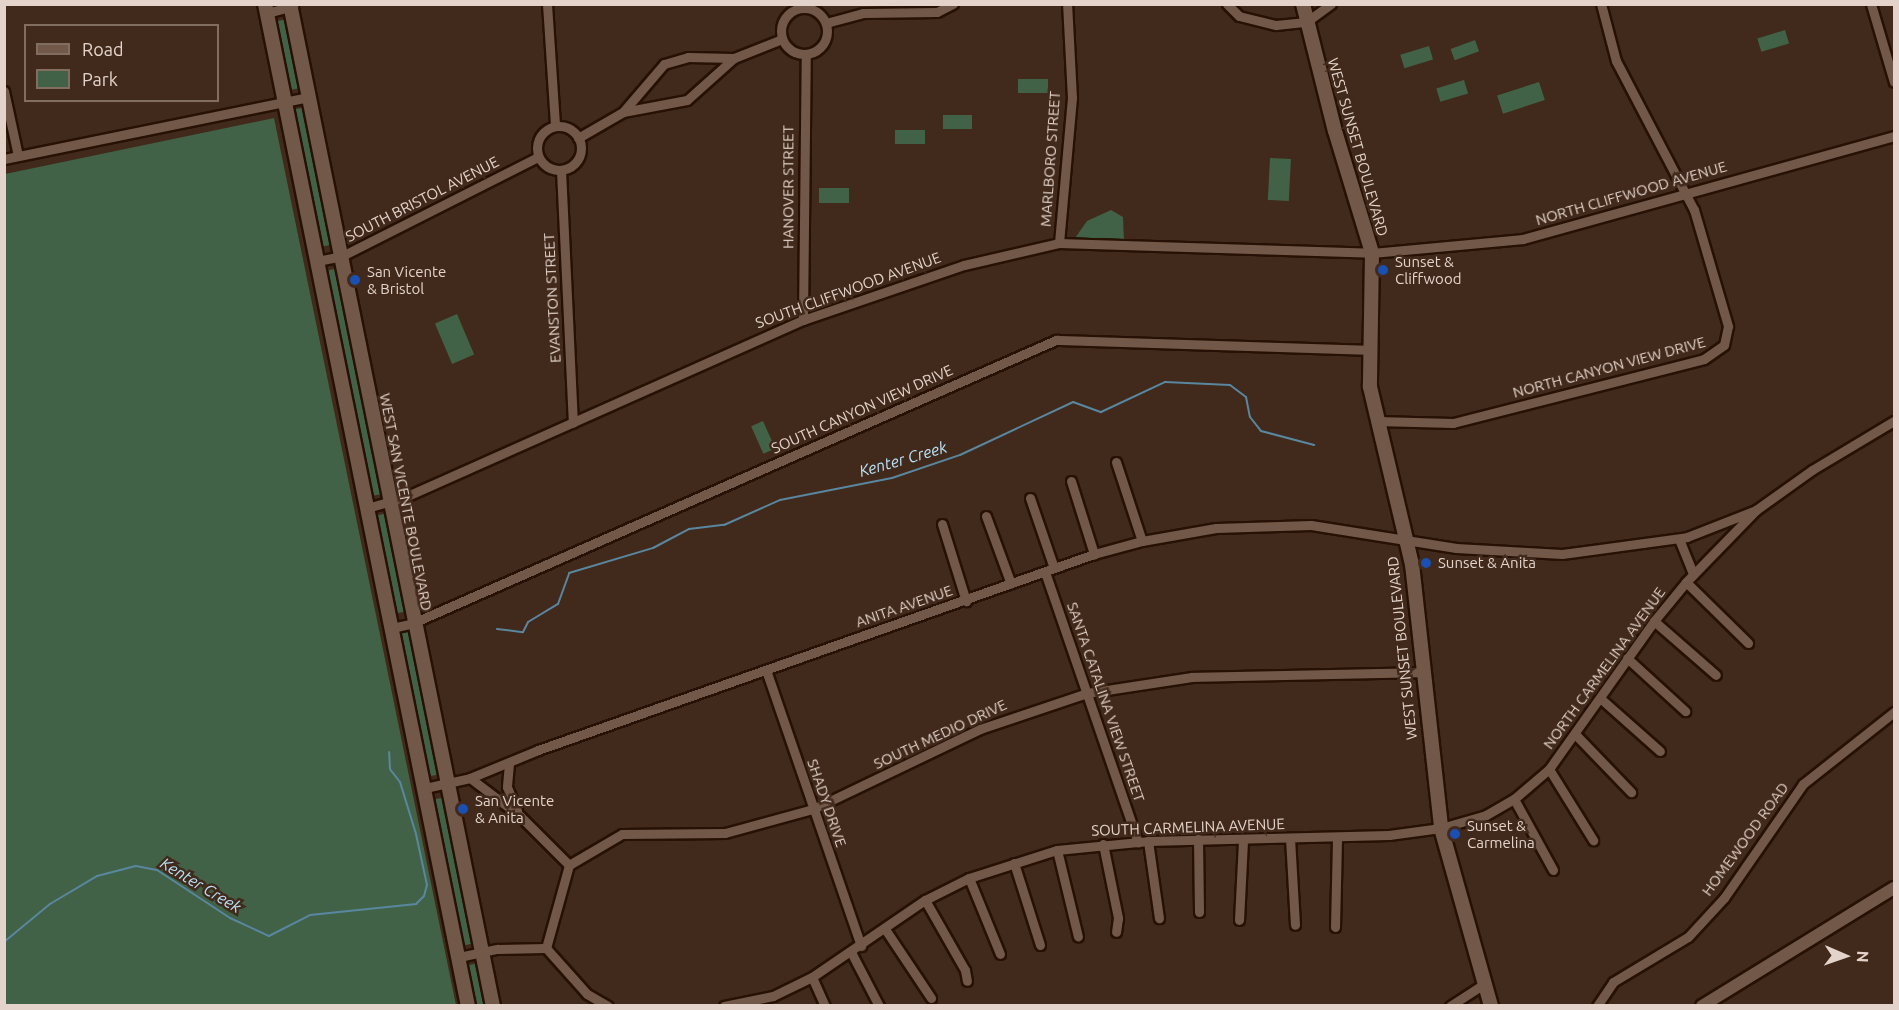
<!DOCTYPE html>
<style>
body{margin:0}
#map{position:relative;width:1899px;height:1010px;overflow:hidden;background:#41291b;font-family:Ubuntu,sans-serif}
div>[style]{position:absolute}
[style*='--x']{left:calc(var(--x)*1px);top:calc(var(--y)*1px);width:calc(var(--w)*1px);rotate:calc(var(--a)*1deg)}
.green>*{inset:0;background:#416246;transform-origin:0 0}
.stream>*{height:2px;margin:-1px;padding:0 1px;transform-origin:1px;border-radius:1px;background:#59879f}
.roads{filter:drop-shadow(2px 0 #261104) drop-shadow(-2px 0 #261104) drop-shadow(0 2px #261104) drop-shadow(0 -2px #261104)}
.minor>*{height:9px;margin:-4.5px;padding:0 4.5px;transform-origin:4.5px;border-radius:4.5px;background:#725848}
.minor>.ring{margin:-4.5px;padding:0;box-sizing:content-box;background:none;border:9px solid #725848;border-radius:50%}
.tertiary>*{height:12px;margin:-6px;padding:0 6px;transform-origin:6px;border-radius:6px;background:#725848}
.secondary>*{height:14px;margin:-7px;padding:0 7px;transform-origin:7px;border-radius:7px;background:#725848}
.dots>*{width:16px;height:16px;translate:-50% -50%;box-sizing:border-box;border:3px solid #41291b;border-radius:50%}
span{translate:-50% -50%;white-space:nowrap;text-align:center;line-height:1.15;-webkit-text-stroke:5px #41291b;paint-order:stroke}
.street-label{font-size:15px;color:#e3d3ca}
.poi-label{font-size:15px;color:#e3d3ca}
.left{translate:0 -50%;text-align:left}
.water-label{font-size:16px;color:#b7e2f9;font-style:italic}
.frame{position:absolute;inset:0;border:6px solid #e3d3ca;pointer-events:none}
.legend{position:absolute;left:24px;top:24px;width:195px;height:78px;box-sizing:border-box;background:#41291b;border:2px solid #826d61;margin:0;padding:8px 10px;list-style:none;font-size:18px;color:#e3d3ca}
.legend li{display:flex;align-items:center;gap:12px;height:30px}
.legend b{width:30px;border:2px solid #826d61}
.north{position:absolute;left:1815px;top:926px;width:60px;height:60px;-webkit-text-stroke:4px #41291b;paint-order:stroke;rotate:92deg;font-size:16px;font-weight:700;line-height:24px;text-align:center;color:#e3d3ca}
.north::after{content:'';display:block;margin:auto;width:21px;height:27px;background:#e3d3ca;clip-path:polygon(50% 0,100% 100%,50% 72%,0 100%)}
</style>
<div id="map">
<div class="green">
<div style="left:288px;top:19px;width:70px;height:13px;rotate:79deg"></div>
<div style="left:1785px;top:30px;width:14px;height:29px;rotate:73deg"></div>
<div style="left:1475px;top:40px;width:12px;height:26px;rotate:70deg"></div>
<div style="left:1429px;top:46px;width:14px;height:30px;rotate:73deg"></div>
<div style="left:1018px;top:79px;width:30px;height:14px"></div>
<div style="left:1464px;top:80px;width:14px;height:29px;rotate:73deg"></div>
<div style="left:1539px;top:82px;width:19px;height:44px;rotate:72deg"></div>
<div style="left:306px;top:107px;width:140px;height:14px;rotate:78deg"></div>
<div style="left:943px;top:115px;width:29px;height:14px"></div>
<div style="clip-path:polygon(274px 118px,456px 1005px,5px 1005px,5px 174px)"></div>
<div style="left:895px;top:130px;width:30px;height:14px"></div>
<div style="left:1270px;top:158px;width:21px;height:42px;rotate:3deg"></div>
<div style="left:819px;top:188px;width:30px;height:15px"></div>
<div style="clip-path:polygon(1111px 210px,1123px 217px,1124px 242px,1073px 241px,1087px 221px)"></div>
<div style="left:339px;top:268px;width:230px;height:14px;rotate:79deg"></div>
<div style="left:457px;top:314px;width:44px;height:24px;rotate:67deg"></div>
<div style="left:763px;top:421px;width:30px;height:13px;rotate:66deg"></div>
<div style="left:388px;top:513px;width:100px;height:14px;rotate:78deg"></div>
<div style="left:412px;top:631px;width:146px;height:13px;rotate:79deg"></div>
<div style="left:446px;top:797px;width:149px;height:14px;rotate:79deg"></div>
<div style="left:479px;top:963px;width:43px;height:13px;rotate:78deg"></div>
</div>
<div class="stream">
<div style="--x:497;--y:629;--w:26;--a:7"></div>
<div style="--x:523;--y:632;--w:11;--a:-63"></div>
<div style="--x:528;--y:622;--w:35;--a:-31"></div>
<div style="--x:558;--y:604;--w:33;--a:-70"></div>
<div style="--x:569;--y:573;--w:88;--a:-16.6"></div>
<div style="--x:653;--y:548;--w:41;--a:-27.8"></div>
<div style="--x:689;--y:529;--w:35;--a:-7"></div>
<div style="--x:724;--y:525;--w:61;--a:-24.1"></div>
<div style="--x:780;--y:500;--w:114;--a:-11.1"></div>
<div style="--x:892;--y:478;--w:72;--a:-18.7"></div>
<div style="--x:960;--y:455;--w:125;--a:-25.1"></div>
<div style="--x:1073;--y:402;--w:30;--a:20"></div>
<div style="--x:1101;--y:412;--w:71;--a:-25.1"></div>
<div style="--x:1165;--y:382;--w:65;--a:2.6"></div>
<div style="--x:1230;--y:385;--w:20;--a:37"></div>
<div style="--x:1246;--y:397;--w:20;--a:79"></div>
<div style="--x:1250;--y:417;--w:18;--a:52"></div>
<div style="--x:1261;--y:431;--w:55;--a:14.8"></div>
<div style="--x:4;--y:942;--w:60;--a:-39.6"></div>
<div style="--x:50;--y:904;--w:55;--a:-30.8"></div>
<div style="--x:97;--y:876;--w:40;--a:-14.4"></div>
<div style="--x:136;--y:866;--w:21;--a:11"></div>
<div style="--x:157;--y:870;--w:87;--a:33.3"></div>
<div style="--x:230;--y:918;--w:43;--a:24.8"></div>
<div style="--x:269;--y:936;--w:46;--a:-27.1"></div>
<div style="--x:310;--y:915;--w:107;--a:-5.9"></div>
<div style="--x:416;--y:904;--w:11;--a:-45"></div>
<div style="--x:424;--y:896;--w:11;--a:-75"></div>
<div style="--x:427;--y:885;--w:52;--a:-102.2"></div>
<div style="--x:416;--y:834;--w:54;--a:-107.1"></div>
<div style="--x:400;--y:782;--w:16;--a:-128"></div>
<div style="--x:390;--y:769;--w:17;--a:-93"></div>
</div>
<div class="roads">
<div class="minor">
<div style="--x:547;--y:4;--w:122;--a:86.2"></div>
<div style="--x:1227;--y:4;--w:17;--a:45"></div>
<div style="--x:1239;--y:16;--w:38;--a:14"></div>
<div style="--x:1276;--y:25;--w:30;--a:-6"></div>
<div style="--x:1306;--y:22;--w:31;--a:-36"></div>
<div style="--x:1871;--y:4;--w:81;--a:73.6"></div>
<div class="ring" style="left:781px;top:8px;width:37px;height:37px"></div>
<div style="--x:267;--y:13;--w:27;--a:-15"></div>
<div style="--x:826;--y:23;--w:38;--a:-15"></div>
<div style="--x:863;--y:13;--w:74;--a:-0.8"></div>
<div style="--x:937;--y:12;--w:18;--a:-27"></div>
<div style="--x:4;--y:91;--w:66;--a:77.8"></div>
<div style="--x:623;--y:112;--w:63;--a:-49.5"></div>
<div style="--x:664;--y:64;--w:25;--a:-16"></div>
<div style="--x:688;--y:57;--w:46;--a:1.2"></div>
<div class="ring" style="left:537px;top:126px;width:35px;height:35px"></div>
<div style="--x:578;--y:138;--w:52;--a:-30"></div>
<div style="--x:623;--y:112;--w:65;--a:-10.6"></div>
<div style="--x:687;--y:100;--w:63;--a:-41.8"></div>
<div style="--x:734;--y:58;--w:52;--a:-21.6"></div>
<div style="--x:4;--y:159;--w:311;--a:-11.5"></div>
<div style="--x:561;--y:170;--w:253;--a:87.3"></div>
<div style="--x:1059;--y:243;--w:146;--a:-84.9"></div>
<div style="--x:1072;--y:98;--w:94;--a:-93"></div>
<div style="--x:317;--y:261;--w:25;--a:-11"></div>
<div style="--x:342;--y:256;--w:220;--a:-26.8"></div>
<div style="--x:803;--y:320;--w:266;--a:-89.4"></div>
<div style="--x:1376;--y:421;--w:77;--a:1.5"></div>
<div style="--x:1453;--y:423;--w:259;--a:-14.3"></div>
<div style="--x:1704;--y:359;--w:24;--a:-35"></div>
<div style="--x:1724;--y:345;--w:19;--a:-78"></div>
<div style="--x:1728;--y:326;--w:121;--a:-106.3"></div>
<div style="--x:1694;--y:210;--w:168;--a:-117.6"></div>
<div style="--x:1616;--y:61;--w:59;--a:-104.7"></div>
<div style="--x:1116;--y:462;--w:83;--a:71.8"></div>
<div style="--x:1071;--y:481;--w:77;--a:72.5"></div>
<div style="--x:1030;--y:498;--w:74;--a:71.1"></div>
<div style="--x:367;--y:508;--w:40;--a:-16"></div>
<div style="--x:405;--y:497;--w:436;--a:-24"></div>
<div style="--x:803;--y:320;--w:170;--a:-18.9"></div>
<div style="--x:964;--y:265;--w:98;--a:-13"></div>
<div style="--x:1059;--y:243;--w:313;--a:1.8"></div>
<div style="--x:1372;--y:253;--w:152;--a:-5.3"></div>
<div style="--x:1523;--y:239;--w:385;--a:-15.5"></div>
<div style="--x:986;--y:516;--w:72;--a:69.8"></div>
<div style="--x:942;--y:524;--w:81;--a:72.7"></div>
<div style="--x:1679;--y:539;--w:38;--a:68"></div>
<div style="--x:1045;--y:572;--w:286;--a:71"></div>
<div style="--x:1686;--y:582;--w:87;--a:44.5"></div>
<div style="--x:1654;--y:621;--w:82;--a:41.1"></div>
<div style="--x:392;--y:628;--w:22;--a:-13"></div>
<div style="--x:413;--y:623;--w:703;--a:-23.76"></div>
<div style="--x:1056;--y:340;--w:313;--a:1.8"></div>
<div style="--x:1627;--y:658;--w:79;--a:42.4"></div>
<div style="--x:766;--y:670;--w:292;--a:71"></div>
<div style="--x:1600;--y:698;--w:80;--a:41.5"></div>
<div style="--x:1575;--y:734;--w:81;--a:46"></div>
<div style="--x:509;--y:763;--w:24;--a:95"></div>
<div style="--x:507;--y:787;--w:26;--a:67"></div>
<div style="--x:1549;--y:769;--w:84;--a:58.2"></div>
<div style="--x:470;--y:778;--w:63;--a:37.2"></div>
<div style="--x:520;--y:816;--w:69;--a:45"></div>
<div style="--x:425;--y:788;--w:46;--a:-12.5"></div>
<div style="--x:470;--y:778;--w:74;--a:-22.4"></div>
<div style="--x:538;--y:750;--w:590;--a:-19.42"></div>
<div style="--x:1094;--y:554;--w:50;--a:-15.2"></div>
<div style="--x:1142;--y:541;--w:75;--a:-10"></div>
<div style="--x:1216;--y:528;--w:95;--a:-1.8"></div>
<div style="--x:1311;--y:525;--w:147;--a:9"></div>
<div style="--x:1456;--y:548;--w:106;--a:3.2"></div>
<div style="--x:1562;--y:554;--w:126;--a:-7.7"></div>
<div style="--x:1687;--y:537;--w:74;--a:-21.4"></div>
<div style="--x:1514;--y:799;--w:81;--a:61.2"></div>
<div style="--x:1290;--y:838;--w:87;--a:86.7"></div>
<div style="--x:1198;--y:839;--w:73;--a:89.2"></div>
<div style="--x:1148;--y:841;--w:78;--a:81.9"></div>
<div style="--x:1103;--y:844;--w:76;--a:78.5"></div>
<div style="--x:1118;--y:918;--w:14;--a:98"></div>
<div style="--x:1057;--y:850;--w:89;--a:76.4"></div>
<div style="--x:1014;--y:863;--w:86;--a:72.4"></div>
<div style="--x:969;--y:878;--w:82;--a:67.8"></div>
<div style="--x:925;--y:900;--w:81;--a:60.3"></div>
<div style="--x:965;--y:970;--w:11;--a:80"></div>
<div style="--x:1239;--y:920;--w:80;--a:-87.1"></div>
<div style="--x:1335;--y:927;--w:90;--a:-88.7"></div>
<div style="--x:885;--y:929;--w:83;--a:56.3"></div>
<div style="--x:546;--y:948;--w:86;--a:-74.5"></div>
<div style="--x:569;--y:865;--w:61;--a:-30.3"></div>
<div style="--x:622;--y:834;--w:103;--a:-0.6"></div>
<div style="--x:725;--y:833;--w:91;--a:-15.3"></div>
<div style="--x:813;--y:809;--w:185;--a:-25.6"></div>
<div style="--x:980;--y:729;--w:113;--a:-18.6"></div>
<div style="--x:1087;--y:693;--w:106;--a:-8.7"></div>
<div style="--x:1192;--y:677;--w:232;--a:-1.2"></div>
<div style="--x:851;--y:952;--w:61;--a:62.6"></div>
<div style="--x:459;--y:957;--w:40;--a:-12"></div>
<div style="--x:498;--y:949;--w:48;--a:-1.2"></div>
<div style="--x:546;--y:948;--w:62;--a:48.3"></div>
<div style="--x:587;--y:994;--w:24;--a:30"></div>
<div style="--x:812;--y:977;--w:32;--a:66"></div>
<div style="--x:724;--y:1006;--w:50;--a:-11.5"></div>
<div style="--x:773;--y:996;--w:43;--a:-26"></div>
<div style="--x:812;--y:977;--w:137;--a:-34.3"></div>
<div style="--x:925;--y:900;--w:49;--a:-26.6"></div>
<div style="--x:969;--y:878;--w:92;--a:-17.7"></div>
<div style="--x:1057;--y:850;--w:91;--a:-5.6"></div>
<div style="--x:1148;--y:841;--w:241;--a:-1.4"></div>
<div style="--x:1389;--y:835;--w:52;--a:-7.7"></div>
<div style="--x:1441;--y:828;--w:47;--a:-16.1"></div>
<div style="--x:1486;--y:815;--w:32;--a:-30"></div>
<div style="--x:1514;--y:799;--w:46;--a:-40.6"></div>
<div style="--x:1549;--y:769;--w:181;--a:-54.6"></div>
<div style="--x:1654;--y:621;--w:50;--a:-50.6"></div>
<div style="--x:1686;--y:582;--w:100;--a:-45.8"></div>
<div style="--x:1756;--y:510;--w:69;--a:-35.5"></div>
<div style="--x:1812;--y:470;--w:96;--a:-30.9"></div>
<div style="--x:1450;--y:1006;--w:40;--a:-32.9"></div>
<div style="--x:1597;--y:1006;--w:29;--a:-56"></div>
<div style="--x:1613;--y:982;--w:87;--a:-31"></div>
<div style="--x:1688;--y:937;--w:53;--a:-47.3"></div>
<div style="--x:1724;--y:898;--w:139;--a:-55.3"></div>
<div style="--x:1803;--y:784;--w:116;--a:-38.4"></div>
</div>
<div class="tertiary">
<div style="--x:1702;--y:1006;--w:225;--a:-31.6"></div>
</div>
<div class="secondary">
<div style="--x:265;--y:4;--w:1022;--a:78.55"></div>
<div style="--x:290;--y:4;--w:1022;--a:78.55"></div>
<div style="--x:1303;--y:4;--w:131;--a:75.9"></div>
<div style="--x:1335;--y:131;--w:127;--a:73.1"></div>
<div style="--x:1372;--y:253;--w:134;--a:90.9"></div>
<div style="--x:1370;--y:387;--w:182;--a:76.7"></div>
<div style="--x:1412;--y:564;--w:266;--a:83.7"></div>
<div style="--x:1441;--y:828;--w:185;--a:74.3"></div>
</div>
</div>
<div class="dots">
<div style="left:1383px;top:270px;background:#1a4fb4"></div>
<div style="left:355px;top:280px;background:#1a4fb4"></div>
<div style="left:1426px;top:563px;background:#1a4fb4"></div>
<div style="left:463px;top:809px;background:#1a4fb4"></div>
<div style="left:1455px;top:834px;background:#1a4fb4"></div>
</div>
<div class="street-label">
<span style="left:1358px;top:147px;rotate:74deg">WEST SUNSET BOULEVARD</span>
<span style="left:1050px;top:159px;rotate:-86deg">MARLBORO STREET</span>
<span style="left:788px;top:187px;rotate:-90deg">HANOVER STREET</span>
<span style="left:1631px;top:193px;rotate:-16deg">NORTH CLIFFWOOD AVENUE</span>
<span style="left:422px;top:199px;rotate:-27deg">SOUTH BRISTOL AVENUE</span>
<span style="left:848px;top:290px;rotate:-20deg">SOUTH CLIFFWOOD AVENUE</span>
<span style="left:552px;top:298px;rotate:-93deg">EVANSTON STREET</span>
<span style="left:1609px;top:367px;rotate:-15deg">NORTH CANYON VIEW DRIVE</span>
<span style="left:862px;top:409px;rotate:-24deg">SOUTH CANYON VIEW DRIVE</span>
<span style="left:406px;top:502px;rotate:79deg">WEST SAN VICENTE BOULEVARD</span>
<span style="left:904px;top:606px;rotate:-19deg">ANITA AVENUE</span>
<span style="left:1402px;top:648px;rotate:-96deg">WEST SUNSET BOULEVARD</span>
<span style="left:1604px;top:668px;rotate:-54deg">NORTH CARMELINA AVENUE</span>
<span style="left:1106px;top:702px;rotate:71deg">SANTA CATALINA VIEW STREET</span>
<span style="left:940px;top:734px;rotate:-25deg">SOUTH MEDIO DRIVE</span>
<span style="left:827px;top:803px;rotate:71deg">SHADY DRIVE</span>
<span style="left:1188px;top:827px;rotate:-2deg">SOUTH CARMELINA AVENUE</span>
<span style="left:1745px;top:839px;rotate:-54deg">HOMEWOOD ROAD</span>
</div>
<div class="poi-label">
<span class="left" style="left:1395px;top:270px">Sunset &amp;<br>Cliffwood</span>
<span class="left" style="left:367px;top:280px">San Vicente<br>&amp; Bristol</span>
<span class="left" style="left:1438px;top:563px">Sunset &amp; Anita</span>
<span class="left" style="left:475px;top:809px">San Vicente<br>&amp; Anita</span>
<span class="left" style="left:1467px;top:834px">Sunset &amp;<br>Carmelina</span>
</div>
<div class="water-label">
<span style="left:903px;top:459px;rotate:-16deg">Kenter Creek</span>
<span style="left:201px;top:885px;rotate:31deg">Kenter Creek</span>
</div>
<div class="frame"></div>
<ul class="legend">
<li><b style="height:8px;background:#725848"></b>Road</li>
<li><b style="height:16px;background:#416246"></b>Park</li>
</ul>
<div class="north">N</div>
</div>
